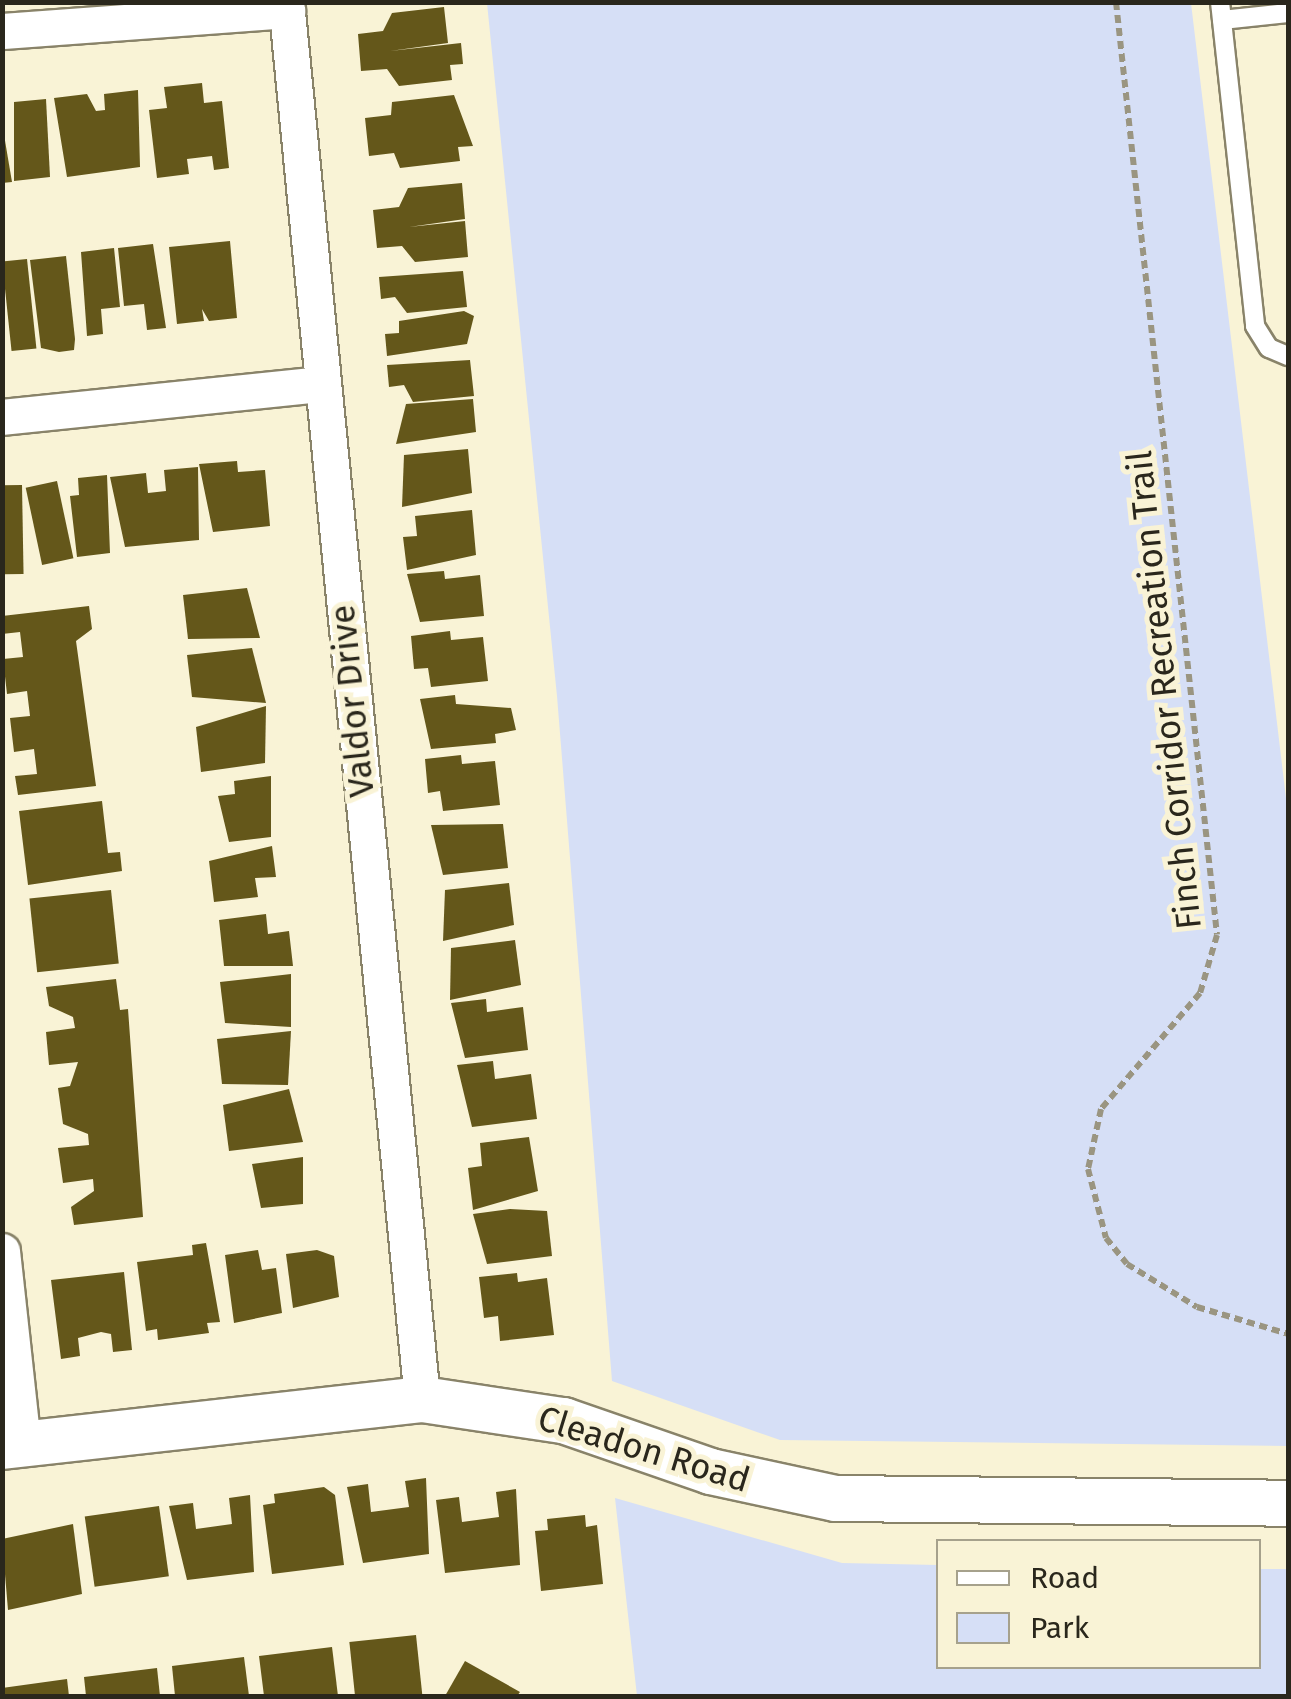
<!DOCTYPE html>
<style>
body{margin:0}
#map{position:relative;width:1291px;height:1699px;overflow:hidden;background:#f9f3d6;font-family:"Fira Sans",sans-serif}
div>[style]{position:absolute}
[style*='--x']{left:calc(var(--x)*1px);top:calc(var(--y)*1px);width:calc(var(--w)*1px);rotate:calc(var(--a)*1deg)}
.green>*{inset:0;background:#d6dff6}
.building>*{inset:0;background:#64571a;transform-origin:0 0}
.path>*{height:6px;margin-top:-3px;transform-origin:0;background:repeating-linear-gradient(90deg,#9a9581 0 8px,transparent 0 13px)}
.roads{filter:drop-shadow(2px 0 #898369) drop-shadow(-2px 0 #898369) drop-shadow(0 2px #898369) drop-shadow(0 -2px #898369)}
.service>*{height:18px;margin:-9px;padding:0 9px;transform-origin:9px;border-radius:9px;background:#fff}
.minor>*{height:35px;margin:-17.5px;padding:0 17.5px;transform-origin:17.5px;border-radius:17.5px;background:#fff}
.tertiary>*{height:45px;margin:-22.5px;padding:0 22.5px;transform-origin:22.5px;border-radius:22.5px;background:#fff}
span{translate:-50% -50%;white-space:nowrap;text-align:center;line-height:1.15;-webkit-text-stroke:10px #f9f3d6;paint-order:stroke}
.street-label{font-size:35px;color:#2a271c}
.frame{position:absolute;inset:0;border:5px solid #2a271c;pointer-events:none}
.legend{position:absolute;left:936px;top:1539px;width:325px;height:130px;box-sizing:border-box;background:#f9f3d6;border:2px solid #a6a18c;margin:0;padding:12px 18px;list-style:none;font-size:30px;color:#2a271c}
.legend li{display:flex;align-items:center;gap:20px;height:50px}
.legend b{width:50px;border:2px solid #a6a18c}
</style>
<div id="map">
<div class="green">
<div style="clip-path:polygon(487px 3px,1191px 3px,1288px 815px,1288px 1446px,780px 1440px,612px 1381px,557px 696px)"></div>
<div style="clip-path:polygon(615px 1498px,842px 1563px,938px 1565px,938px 1666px,1258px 1666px,1259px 1569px,1288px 1569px,1288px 1696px,637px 1696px)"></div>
</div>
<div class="building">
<div style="clip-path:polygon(444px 7px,448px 43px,390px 51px,461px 43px,463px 64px,450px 65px,452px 80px,399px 86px,387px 69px,361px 71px,358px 34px,383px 31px,392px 13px)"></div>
<div style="clip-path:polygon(202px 83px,204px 103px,222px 101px,229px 168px,214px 170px,212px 156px,187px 159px,189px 174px,157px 178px,149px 110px,167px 108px,164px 87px)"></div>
<div style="clip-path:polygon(138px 90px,140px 167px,67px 177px,54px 98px,87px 94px,96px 111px,105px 110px,104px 94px)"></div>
<div style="clip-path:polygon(454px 95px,473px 146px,458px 147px,460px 161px,400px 168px,394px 153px,369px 156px,365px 118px,391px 115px,392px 102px)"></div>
<div style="clip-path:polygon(46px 99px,50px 177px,14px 181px,14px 102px)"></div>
<div style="clip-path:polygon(2px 123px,12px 182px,2px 183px)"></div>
<div style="clip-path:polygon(462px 183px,465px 219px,409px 227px,465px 221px,468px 257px,415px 262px,402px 246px,377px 248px,373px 210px,399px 207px,408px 188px)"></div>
<div style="clip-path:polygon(230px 241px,237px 318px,209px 321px,202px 309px,204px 321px,177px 324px,169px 247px)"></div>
<div style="clip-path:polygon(153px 244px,166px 328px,147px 330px,144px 304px,124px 306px,118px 248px)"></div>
<div style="clip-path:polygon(114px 248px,120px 307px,101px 309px,103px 334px,87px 336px,81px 252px)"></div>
<div style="clip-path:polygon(66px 256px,75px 339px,74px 350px,59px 352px,41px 348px,30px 260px)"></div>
<div style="left:27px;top:259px;width:90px;height:25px;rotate:84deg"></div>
<div style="clip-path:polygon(463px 271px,467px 307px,407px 313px,395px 297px,381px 299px,379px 277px)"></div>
<div style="clip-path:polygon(464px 311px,474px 316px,467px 344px,387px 356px,385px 334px,399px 333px,399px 321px)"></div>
<div style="clip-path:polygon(470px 360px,474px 396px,413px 402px,404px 385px,389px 387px,387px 365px)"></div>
<div style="clip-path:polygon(473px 399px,476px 432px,396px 444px,406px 404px)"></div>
<div style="clip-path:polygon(468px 449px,472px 493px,402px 507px,404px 455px)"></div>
<div style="clip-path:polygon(237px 461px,238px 472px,265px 470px,270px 526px,213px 532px,199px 464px)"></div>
<div style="clip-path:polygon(198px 467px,199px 540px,125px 547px,110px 477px,146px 473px,148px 493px,166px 491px,164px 470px)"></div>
<div style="clip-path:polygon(107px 475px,110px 553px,77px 557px,70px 496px,79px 495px,78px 478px)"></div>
<div style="left:57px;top:481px;width:79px;height:32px;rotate:78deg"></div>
<div style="left:22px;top:485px;width:89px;height:20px;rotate:89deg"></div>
<div style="clip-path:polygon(472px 510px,476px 555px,407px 570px,403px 537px,417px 536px,415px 516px)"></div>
<div style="clip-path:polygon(444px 571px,445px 579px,480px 575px,484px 616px,420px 622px,407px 574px)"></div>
<div style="clip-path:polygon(247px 588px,260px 638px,188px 639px,183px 595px)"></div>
<div style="clip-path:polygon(89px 606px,92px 629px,76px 641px,96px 786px,18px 795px,15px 776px,37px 774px,34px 749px,14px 752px,10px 718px,30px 716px,27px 691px,7px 694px,3px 659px,23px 657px,20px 632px,2px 634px,2px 616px)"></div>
<div style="clip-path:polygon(450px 631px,451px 640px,483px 637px,488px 681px,431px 687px,428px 668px,414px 669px,411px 636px)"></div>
<div style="clip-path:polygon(252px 648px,266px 703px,192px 697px,187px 655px)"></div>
<div style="clip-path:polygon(455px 695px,456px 704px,511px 708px,516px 730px,495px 734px,496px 743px,431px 749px,420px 699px)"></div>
<div style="clip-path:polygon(266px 706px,265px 763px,201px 772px,196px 727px)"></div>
<div style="clip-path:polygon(461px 755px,462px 764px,495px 761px,500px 805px,443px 811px,440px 791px,428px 793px,425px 759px)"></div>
<div style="clip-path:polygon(271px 776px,271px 837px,229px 842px,218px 796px,235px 794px,234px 781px)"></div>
<div style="clip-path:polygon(102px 801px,108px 853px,120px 852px,122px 871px,28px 885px,19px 811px)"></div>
<div style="clip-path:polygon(503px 824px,508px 868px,443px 875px,431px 825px)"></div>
<div style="clip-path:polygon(272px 846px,276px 877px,255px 878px,258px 897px,214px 902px,209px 861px)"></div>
<div style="clip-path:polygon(509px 883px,514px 925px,443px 941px,445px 890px)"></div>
<div style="left:111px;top:890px;width:74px;height:82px;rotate:84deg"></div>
<div style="clip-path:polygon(266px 914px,268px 934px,289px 931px,293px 966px,224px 966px,219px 920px)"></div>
<div style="clip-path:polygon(515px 940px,521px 985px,450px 1000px,451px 948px)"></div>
<div style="clip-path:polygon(291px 974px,291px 1027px,225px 1023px,220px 982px)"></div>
<div style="clip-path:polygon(116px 979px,120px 1010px,128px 1009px,143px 1217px,74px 1225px,71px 1207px,94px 1191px,93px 1179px,63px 1183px,58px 1148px,89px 1145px,88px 1134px,63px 1124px,58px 1088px,70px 1086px,78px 1062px,49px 1065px,46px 1032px,75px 1028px,73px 1017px,49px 1006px,46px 987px)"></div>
<div style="clip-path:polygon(486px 999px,487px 1012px,523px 1007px,528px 1050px,465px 1058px,451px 1003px)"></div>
<div style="clip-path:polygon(291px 1031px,288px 1085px,222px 1084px,217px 1039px)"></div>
<div style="clip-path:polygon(493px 1061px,495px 1079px,531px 1074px,537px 1119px,472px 1127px,457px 1065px)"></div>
<div style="clip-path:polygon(289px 1089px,303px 1142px,229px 1151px,223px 1105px)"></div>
<div style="clip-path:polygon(529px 1137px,538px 1191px,473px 1210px,468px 1168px,482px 1166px,480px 1143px)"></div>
<div style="clip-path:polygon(303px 1157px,303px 1204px,261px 1208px,252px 1164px)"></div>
<div style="clip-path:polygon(510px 1209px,547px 1211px,552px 1256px,487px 1264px,473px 1214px)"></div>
<div style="clip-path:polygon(206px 1243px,220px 1322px,207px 1323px,209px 1333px,158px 1340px,157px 1329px,146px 1331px,137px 1262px,193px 1255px,192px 1245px)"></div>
<div style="clip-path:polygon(258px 1250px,262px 1270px,276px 1268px,282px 1313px,234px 1323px,225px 1255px)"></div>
<div style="clip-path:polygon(317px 1250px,334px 1256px,339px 1297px,293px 1308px,286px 1254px)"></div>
<div style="clip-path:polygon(124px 1272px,132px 1350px,113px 1352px,111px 1334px,101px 1332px,78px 1338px,80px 1356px,61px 1359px,51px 1280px)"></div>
<div style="clip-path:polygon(517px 1273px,518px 1282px,547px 1278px,554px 1335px,500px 1341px,498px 1316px,484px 1318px,479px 1277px)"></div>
<div style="clip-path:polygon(426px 1478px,429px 1554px,363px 1563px,347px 1487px,368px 1484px,371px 1512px,409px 1507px,405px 1481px)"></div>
<div style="clip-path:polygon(324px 1487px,335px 1495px,344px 1565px,272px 1574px,263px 1505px,275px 1503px,274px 1494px)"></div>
<div style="clip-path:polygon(516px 1489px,520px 1565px,445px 1573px,436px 1500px,459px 1497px,462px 1522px,499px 1517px,496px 1492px)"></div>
<div style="clip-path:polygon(250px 1495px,254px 1572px,187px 1580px,169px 1506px,193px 1503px,196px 1529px,232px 1524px,229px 1498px)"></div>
<div style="left:159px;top:1506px;width:71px;height:75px;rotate:82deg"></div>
<div style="clip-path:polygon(585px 1515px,586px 1527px,597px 1525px,603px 1584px,541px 1591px,535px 1531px,548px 1530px,547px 1519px)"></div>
<div style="clip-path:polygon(73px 1524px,82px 1594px,8px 1610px,2px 1539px)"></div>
<div style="left:416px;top:1635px;width:60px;height:67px;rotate:84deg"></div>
<div style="clip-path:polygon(332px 1647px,338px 1696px,264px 1696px,259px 1656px)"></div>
<div style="clip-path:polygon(244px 1657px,249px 1696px,175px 1696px,172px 1666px)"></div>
<div style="clip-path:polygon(465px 1661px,520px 1692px,517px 1696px,445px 1696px)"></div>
<div style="clip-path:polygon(157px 1668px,160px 1696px,86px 1696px,84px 1677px)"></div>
<div style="clip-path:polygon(67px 1679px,69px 1696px,2px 1696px,2px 1688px)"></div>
</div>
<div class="path">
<div style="--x:1116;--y:2;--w:938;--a:83.82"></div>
<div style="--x:1217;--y:935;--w:60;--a:106.3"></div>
<div style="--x:1200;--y:993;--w:153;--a:130.5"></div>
<div style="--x:1101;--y:1109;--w:61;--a:102.2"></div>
<div style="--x:1088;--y:1169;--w:71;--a:75.4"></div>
<div style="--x:1106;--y:1238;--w:33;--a:51"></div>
<div style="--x:1127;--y:1264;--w:82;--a:31.6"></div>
<div style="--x:1197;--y:1307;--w:95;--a:16.5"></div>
</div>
<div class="roads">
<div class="service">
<div style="--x:1220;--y:2;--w:326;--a:83.8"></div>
<div style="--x:1255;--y:326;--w:26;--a:58"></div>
<div style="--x:1269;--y:348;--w:21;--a:23"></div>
<div style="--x:1222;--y:20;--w:66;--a:-6.1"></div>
</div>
<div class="minor">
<div style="--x:286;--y:2;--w:1404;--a:84.44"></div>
<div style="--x:2;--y:31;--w:286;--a:-4.2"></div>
<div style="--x:2;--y:417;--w:321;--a:-5.9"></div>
<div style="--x:2;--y:1251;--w:193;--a:83.8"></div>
</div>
<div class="tertiary">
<div style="--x:2;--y:1446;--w:423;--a:-6.4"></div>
<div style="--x:422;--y:1399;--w:143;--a:8.5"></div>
<div style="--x:563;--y:1420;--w:156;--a:19.1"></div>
<div style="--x:710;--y:1471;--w:128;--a:12.2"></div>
<div style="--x:835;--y:1498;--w:453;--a:0.6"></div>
</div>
</div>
<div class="street-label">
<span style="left:1164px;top:690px;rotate:-96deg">Finch Corridor Recreation Trail</span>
<span style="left:352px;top:701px;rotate:-96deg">Valdor Drive</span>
<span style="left:644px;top:1449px;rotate:17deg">Cleadon Road</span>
</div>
<div class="frame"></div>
<ul class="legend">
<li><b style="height:12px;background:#fff"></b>Road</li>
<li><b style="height:28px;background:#d6dff6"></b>Park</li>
</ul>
</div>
